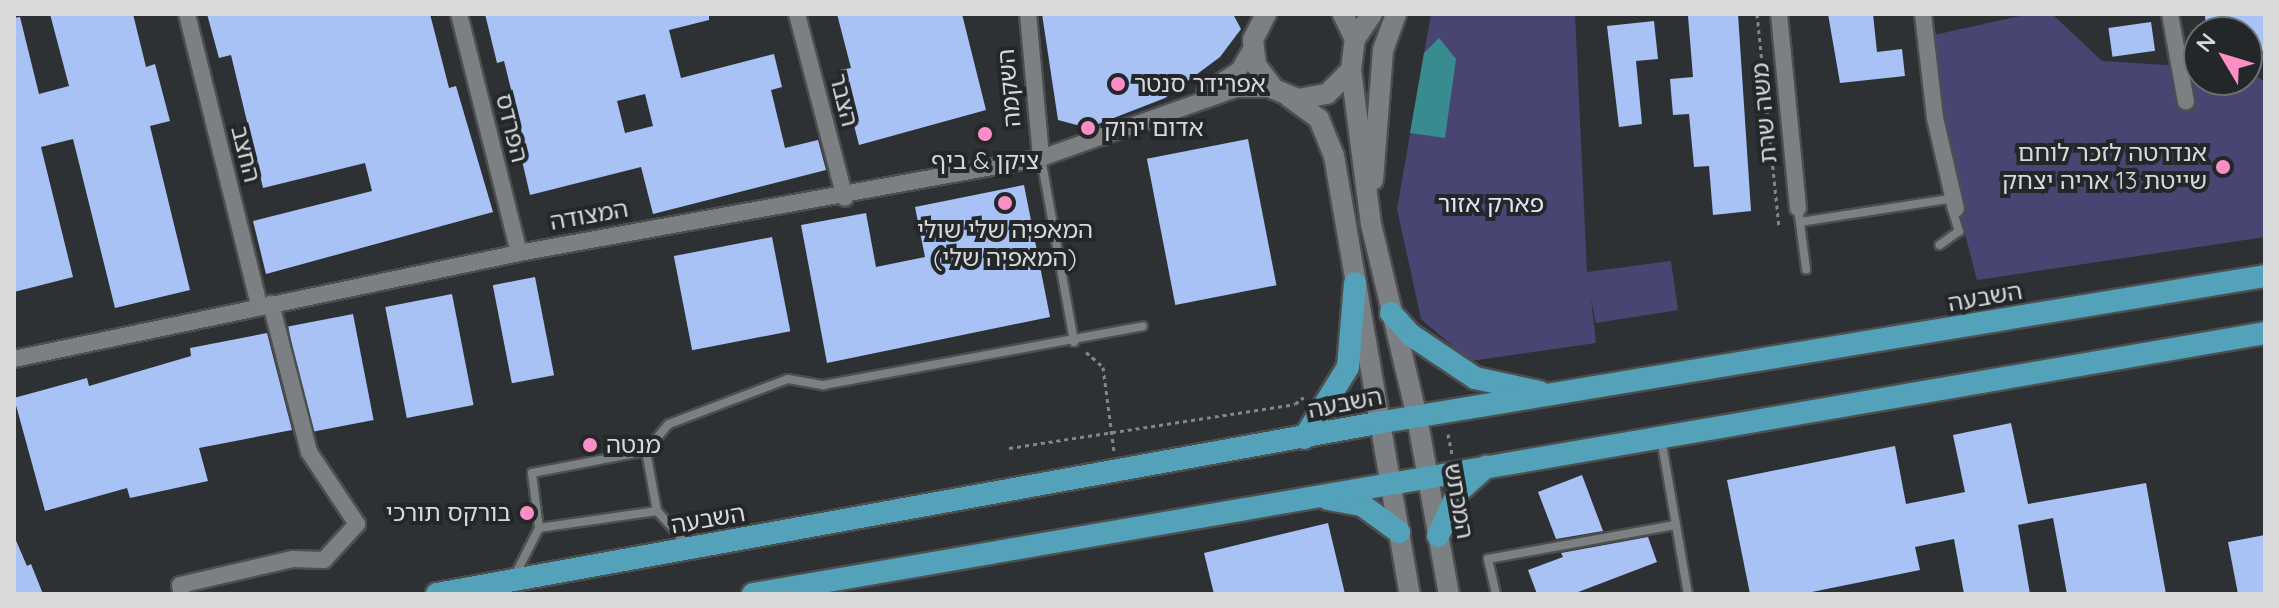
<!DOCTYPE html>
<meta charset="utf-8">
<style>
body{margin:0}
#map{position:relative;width:2279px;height:608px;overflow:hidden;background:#2e3133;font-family:Quicksand,"Noto Sans Hebrew",sans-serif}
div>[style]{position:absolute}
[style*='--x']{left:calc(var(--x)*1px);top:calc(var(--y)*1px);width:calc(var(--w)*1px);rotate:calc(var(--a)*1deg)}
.green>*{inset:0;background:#484573}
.water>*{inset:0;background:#388b8f}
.building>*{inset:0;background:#a8c2f6;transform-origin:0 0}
.path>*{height:3px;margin-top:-1.5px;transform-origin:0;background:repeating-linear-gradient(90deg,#848688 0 4px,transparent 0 8px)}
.roads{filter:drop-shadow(2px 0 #4c4f50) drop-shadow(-2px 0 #4c4f50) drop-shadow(0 2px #4c4f50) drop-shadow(0 -2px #4c4f50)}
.service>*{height:8px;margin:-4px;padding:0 4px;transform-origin:4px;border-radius:4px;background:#7d8083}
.minor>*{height:16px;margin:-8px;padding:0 8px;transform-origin:8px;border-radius:8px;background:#7d8083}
.tertiary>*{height:20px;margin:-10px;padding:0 10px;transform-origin:10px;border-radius:10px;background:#7d8083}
.trunk>*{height:22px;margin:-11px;padding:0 11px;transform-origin:11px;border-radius:11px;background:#54a2ba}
.dots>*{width:22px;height:22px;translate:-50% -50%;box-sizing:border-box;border:4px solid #242729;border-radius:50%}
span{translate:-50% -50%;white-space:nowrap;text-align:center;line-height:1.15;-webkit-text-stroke:8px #242729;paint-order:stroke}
.poi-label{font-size:24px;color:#d8d9db}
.left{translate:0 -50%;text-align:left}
.right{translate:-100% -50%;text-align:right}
.street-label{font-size:24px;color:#d8d9db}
.park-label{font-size:24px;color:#e2e3f3}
.frame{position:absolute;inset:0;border:16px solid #d8d9db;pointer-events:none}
.north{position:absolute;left:2183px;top:16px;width:80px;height:80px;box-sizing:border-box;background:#242729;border:2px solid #6c6e70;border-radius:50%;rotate:308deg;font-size:22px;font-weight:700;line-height:32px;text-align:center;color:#d8d9db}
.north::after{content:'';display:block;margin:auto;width:28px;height:36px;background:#fb8fc5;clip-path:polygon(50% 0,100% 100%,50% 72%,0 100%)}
</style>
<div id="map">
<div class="green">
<div style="clip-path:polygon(1431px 14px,1575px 14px,1587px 272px,1671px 261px,1678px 310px,1596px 323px,1591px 299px,1596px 343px,1470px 361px,1421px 319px,1397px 209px)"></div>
<div style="clip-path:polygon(2029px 14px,2052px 14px,2102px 61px,2199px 67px,2199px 80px,2247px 80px,2247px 70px,2251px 70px,2265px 83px,2265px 237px,1977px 280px,1935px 118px,1925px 37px)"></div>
</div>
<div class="water">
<div style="clip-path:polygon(1439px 38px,1456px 59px,1445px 138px,1410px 133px,1424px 53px)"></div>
</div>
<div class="building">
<div style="clip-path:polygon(50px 14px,133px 14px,146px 67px,155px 64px,170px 121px,150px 126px,190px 290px,115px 308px,73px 139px,41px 147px,73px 277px,14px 292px,14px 18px,20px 17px,39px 94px,69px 86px)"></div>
<div style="clip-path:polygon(207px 14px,430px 14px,449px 88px,456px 86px,493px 212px,266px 274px,253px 221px,372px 191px,365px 163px,263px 188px,231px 55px,219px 58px)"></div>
<div style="clip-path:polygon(evenodd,485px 14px,709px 14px,709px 20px,669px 30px,681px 78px,774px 54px,782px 87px,771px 90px,785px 148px,818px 140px,826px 170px,653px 214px,641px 167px,530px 195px,520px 152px,526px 150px,504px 61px,497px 63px,485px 14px,645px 94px,653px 126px,625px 133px,617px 101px,645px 94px)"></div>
<div style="clip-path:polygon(837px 14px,962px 14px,986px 110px,859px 145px,840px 70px,851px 68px)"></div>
<div style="clip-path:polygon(1042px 14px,1233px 14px,1241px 29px,1220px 57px,1165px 98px,1088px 128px,1058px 120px)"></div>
<div style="clip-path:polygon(1738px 14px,1751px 211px,1713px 215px,1709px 166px,1694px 167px,1689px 114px,1673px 115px,1670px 79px,1693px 77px,1688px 16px)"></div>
<div style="clip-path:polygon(1828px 14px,1873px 14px,1877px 52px,1902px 49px,1905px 76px,1840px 83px)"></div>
<div style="clip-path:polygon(2205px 14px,2264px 14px,2265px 51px,2247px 53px,2247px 32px,2206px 32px)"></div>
<div style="clip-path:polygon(1654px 21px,1658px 59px,1636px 61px,1642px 124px,1619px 127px,1607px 26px)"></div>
<div style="left:2151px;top:22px;width:29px;height:43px;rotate:82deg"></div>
<div style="left:1248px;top:139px;width:149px;height:103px;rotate:79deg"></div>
<div style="clip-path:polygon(1024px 185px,1050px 317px,827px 363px,801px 225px,866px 213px,876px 267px,925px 257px,915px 207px)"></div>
<div style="left:772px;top:237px;width:96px;height:100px;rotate:79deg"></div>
<div style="left:535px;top:277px;width:100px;height:43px;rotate:79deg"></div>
<div style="left:452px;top:294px;width:113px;height:68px;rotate:79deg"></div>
<div style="left:353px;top:314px;width:108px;height:66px;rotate:79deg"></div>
<div style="clip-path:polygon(267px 333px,292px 430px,199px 448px,208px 481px,130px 498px,127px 488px,45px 511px,14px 398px,87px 378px,89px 386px,191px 356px,190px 348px)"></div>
<div style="clip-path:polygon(2011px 423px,2028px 504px,2146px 483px,2166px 594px,2067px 594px,2053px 518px,2018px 525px,2030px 594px,1964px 594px,1954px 539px,1915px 547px,1920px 570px,1802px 594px,1750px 594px,1727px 480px,1895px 446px,1906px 504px,1965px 492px,1953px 435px)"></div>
<div style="clip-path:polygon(1582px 475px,1603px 531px,1556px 539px,1538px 492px)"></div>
<div style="clip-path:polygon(1328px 523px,1345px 594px,1214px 594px,1204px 553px)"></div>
<div style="clip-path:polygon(2265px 535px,2265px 594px,2238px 594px,2228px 542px)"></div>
<div style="clip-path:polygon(14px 536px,27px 566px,31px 564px,43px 594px,14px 594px)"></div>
<div style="clip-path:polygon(1648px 537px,1657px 562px,1573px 594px,1537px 594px,1528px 570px,1563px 557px,1561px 553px)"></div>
</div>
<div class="path">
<div style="--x:1757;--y:14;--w:215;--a:84.1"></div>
<div style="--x:1086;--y:352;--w:23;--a:41"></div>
<div style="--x:1103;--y:367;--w:86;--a:82.6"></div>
<div style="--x:1448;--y:434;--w:20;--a:79"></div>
<div style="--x:1009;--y:448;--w:289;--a:-8.7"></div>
<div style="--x:1295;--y:404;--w:11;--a:-38"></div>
</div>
<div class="roads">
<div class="service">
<div style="--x:1041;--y:158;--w:187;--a:79.8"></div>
<div style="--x:1798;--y:208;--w:62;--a:82.5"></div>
<div style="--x:1800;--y:222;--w:151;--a:-8.8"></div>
<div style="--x:1949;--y:199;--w:34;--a:73"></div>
<div style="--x:1959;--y:231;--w:24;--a:144"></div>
<div style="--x:1661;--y:438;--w:158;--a:80.2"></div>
<div style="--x:646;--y:451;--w:35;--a:-50"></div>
<div style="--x:669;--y:424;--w:127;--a:-20.7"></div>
<div style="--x:788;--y:379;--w:36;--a:10"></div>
<div style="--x:823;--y:385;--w:325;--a:-10.4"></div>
<div style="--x:539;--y:528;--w:55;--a:-97.3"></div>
<div style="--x:532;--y:473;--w:116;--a:-10.9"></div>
<div style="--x:646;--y:451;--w:61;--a:79.6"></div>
<div style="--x:515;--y:575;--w:53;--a:-62.9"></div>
<div style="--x:539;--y:528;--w:119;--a:-8.2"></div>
<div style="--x:657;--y:511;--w:46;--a:47.6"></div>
<div style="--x:1496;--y:594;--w:36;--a:-103"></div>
<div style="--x:1488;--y:559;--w:190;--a:-10.3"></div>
</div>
<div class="minor">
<div style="--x:187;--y:14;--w:301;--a:76.1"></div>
<div style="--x:459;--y:14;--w:246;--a:75.9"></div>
<div style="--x:797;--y:14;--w:190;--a:75.4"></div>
<div style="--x:1028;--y:14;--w:145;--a:84.8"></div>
<div style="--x:1779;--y:14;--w:195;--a:84.4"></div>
<div style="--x:1923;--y:14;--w:105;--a:83.4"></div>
<div style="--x:1935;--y:118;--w:93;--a:77"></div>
<div style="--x:2170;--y:14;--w:89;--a:79.7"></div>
<div style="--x:1205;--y:92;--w:40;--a:-32.9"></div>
<div style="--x:1239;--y:70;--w:28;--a:-60"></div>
<div style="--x:14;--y:359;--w:516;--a:-11.85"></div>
<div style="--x:519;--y:253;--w:531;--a:-10.31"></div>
<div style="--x:1041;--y:158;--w:207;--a:-19.5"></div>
<div style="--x:1236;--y:89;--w:38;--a:0"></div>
<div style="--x:182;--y:594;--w:9;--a:-103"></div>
<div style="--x:180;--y:585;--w:116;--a:-13"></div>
<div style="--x:293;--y:559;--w:31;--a:2"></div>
<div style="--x:324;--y:560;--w:49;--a:-47.5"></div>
<div style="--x:357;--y:524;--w:87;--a:-123.7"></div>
<div style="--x:309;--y:452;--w:153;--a:-104.4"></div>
</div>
<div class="tertiary">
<div style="--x:1266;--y:14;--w:29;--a:117"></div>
<div style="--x:1253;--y:40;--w:25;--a:83"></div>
<div style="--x:1256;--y:65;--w:30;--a:53"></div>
<div style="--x:1274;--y:89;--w:26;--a:23"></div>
<div style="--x:1298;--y:99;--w:29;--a:-10"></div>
<div style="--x:1327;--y:94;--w:34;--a:-45"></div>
<div style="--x:1351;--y:70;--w:31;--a:-83"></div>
<div style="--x:1355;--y:39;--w:28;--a:-116"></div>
<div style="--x:1355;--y:39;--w:30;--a:-56"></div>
<div style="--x:1351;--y:70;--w:155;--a:82.6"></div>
<div style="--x:1371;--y:224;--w:198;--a:76.6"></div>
<div style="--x:1417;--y:417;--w:180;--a:79.8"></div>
<div style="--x:1289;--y:97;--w:37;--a:36"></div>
<div style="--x:1319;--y:119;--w:40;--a:68"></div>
<div style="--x:1334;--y:156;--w:445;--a:80.2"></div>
<div style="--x:1373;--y:180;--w:130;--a:-85.6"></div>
<div style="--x:1383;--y:50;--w:38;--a:-70"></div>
</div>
<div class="trunk">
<div style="--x:1391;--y:313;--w:30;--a:48"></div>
<div style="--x:1411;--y:335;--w:77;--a:33.9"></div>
<div style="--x:1475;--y:378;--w:66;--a:12.2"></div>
<div style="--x:1304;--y:438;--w:84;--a:-58.2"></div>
<div style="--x:1348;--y:367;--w:84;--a:-85.2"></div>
<div style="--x:1328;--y:499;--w:35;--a:10"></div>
<div style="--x:1362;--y:505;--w:46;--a:36.1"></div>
<div style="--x:1438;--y:536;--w:48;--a:-65.6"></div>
<div style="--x:1458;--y:492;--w:38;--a:-42"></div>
<div style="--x:437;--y:594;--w:955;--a:-10.31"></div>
<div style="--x:1377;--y:423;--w:900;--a:-9.4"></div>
<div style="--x:753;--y:594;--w:1534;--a:-9.79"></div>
</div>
</div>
<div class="dots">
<div style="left:1118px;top:84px;background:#fb8fc5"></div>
<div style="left:1088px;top:128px;background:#fb8fc5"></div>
<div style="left:985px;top:134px;background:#fb8fc5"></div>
<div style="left:2223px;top:167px;background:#fb8fc5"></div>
<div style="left:1005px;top:203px;background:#fb8fc5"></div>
<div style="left:590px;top:445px;background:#fb8fc5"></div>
<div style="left:527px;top:513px;background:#fb8fc5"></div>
</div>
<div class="poi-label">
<span class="left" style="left:1134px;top:84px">אפרידר סנטר</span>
<span class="left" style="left:1104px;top:128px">אדום ירוק</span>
<span class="right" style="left:2207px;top:167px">אנדרטה לזכר לוחם<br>שייטת 13 אריה יצחק</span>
<span style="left:985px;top:161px">ציקן &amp; ביף</span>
<span style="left:1005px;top:244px">המאפיה שלי שולי<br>(המאפיה שלי)</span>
<span class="left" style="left:606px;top:445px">מנטה</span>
<span class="right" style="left:511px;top:513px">בורקס תורכי</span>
</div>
<div class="street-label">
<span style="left:1009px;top:88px;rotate:-95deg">השקמה</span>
<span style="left:844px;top:100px;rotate:76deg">הצבר</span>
<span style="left:1764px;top:113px;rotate:-95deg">משה שרת</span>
<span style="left:512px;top:128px;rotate:76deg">הפרדס</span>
<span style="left:246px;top:154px;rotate:76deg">החצב</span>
<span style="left:589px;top:215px;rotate:-10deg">המצודה</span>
<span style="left:1985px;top:297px;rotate:-10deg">השבעה</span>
<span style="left:1345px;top:403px;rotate:-11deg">השבעה</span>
<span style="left:1459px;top:501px;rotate:80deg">המכתש</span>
<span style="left:708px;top:519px;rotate:-10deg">השבעה</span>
</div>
<div class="park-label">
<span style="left:1491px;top:204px">פארק אזור</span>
</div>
<div class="frame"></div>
<div class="north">N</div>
</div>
